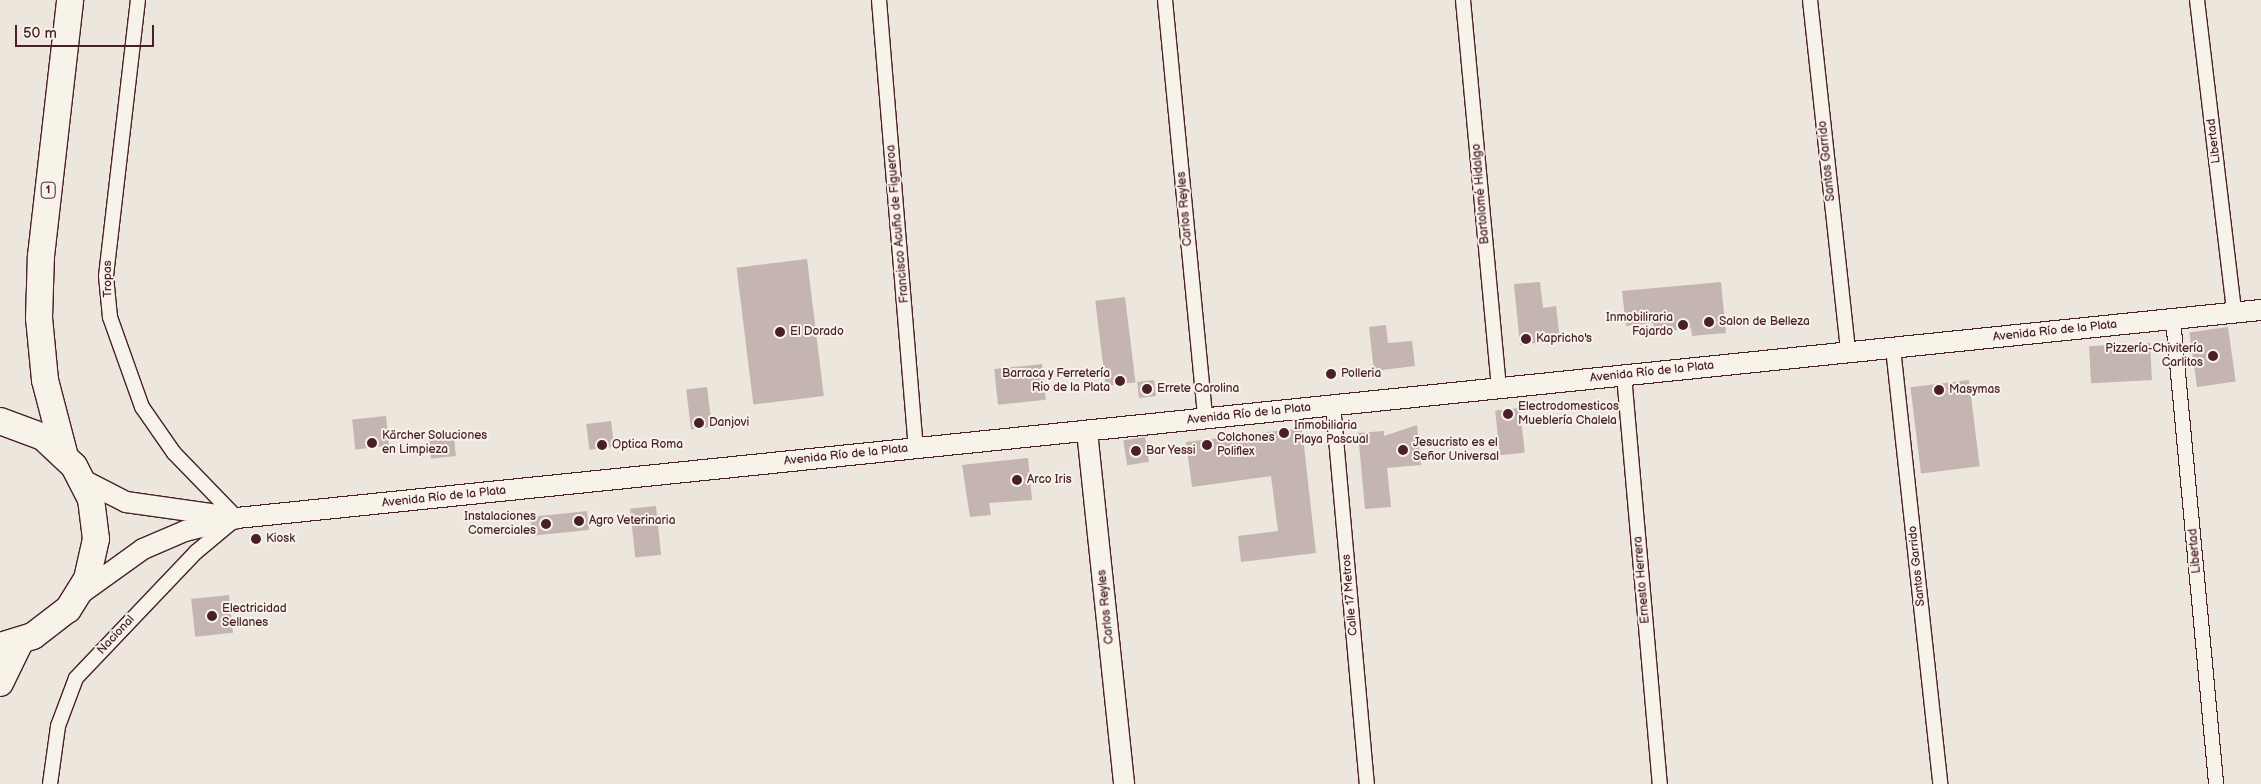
<!DOCTYPE html>
<meta charset="utf-8">
<style>
body{margin:0}
#map{position:relative;width:2261px;height:784px;overflow:hidden;background:#ece6dd;font-family:"Balsamiq Sans",sans-serif}
div>[style]{position:absolute}
[style*='--x']{left:calc(var(--x)*1px);top:calc(var(--y)*1px);width:calc(var(--w)*1px);rotate:calc(var(--a)*1deg)}
.building>*{inset:0;background:#c4b5b0;transform-origin:0 0}
.roads{filter:drop-shadow(1px 0 #4a1f2b) drop-shadow(-1px 0 #4a1f2b) drop-shadow(0 1px #4a1f2b) drop-shadow(0 -1px #4a1f2b)}
.street>*{height:14px;margin:-7px;padding:0 7px;transform-origin:7px;border-radius:7px;background:#f7f3e8}
.secondary>*{height:20px;margin:-10px;padding:0 10px;transform-origin:10px;border-radius:10px;background:#f7f3e8}
.highway>*{height:26px;margin:-13px;padding:0 13px;transform-origin:13px;border-radius:13px;background:#f7f3e8}
.dots>*{width:14px;height:14px;translate:-50% -50%;box-sizing:border-box;border:2px solid #f7f3e8;border-radius:50%}
span{translate:-50% -50%;white-space:nowrap;text-align:center;line-height:1.15;-webkit-text-stroke:4px #f7f3e8;paint-order:stroke}
.shield-label span{padding:1px 4px;background:#f7f3e8;border:1px solid;border-radius:4px;-webkit-text-stroke-width:0}
.shield-label{font-size:11px;color:#4a1f2b;font-weight:700}
.street-label{font-size:12px;color:#4a1f2b}
.poi-label{font-size:12px;color:#4a1f2b}
.right{translate:-100% -50%;text-align:right}
.left{translate:0 -50%;text-align:left}
.scale{position:absolute;left:15px;top:25px;width:139px;height:22px;box-sizing:border-box;border:2px solid #4a1f2b;border-top:0;padding-left:6px;font-size:15px;line-height:18px;white-space:nowrap;color:#4a1f2b;-webkit-text-stroke:4px #f7f3e8;paint-order:stroke}
</style>
<div id="map">
<div class="building">
<div style="left:807px;top:259px;width:138px;height:71px;rotate:83deg"></div>
<div style="clip-path:polygon(1540px 282px,1543px 308px,1556px 306px,1560px 340px,1520px 345px,1514px 284px)"></div>
<div style="clip-path:polygon(1721px 282px,1726px 333px,1692px 336px,1691px 328px,1655px 333px,1653px 323px,1626px 326px,1622px 291px)"></div>
<div style="left:1125px;top:297px;width:86px;height:30px;rotate:83deg"></div>
<div style="clip-path:polygon(1386px 325px,1388px 343px,1412px 341px,1415px 366px,1374px 371px,1369px 327px)"></div>
<div style="left:2228px;top:327px;width:55px;height:39px;rotate:82deg"></div>
<div style="left:2150px;top:343px;width:37px;height:61px;rotate:87deg"></div>
<div style="left:1042px;top:364px;width:36px;height:48px;rotate:84deg"></div>
<div style="left:1154px;top:380px;width:16px;height:17px;rotate:83deg"></div>
<div style="left:1969px;top:380px;width:87px;height:59px;rotate:83deg"></div>
<div style="left:707px;top:387px;width:40px;height:21px;rotate:83deg"></div>
<div style="left:1520px;top:408px;width:45px;height:25px;rotate:84deg"></div>
<div style="left:386px;top:416px;width:30px;height:34px;rotate:84deg"></div>
<div style="left:611px;top:421px;width:26px;height:25px;rotate:83deg"></div>
<div style="clip-path:polygon(1417px 425px,1421px 465px,1387px 468px,1391px 507px,1365px 509px,1358px 433px,1384px 431px,1384px 436px)"></div>
<div style="clip-path:polygon(1302px 428px,1316px 553px,1241px 562px,1238px 536px,1278px 531px,1271px 476px,1192px 487px,1186px 442px)"></div>
<div style="left:1145px;top:437px;width:25px;height:22px;rotate:81deg"></div>
<div style="left:454px;top:438px;width:18px;height:25px;rotate:84deg"></div>
<div style="clip-path:polygon(1028px 458px,1032px 500px,989px 503px,991px 515px,970px 517px,962px 465px)"></div>
<div style="left:656px;top:506px;width:49px;height:26px;rotate:84deg"></div>
<div style="left:587px;top:511px;width:19px;height:57px;rotate:84deg"></div>
<div style="left:229px;top:595px;width:38px;height:38px;rotate:84deg"></div>
</div>
<div class="roads">
<div class="street">
<div style="--x:879;--y:0;--w:450;--a:85.3"></div>
<div style="--x:1165;--y:0;--w:420;--a:84.5"></div>
<div style="--x:1463;--y:0;--w:390;--a:84.7"></div>
<div style="--x:1810;--y:0;--w:354;--a:83.8"></div>
<div style="--x:2197;--y:0;--w:314;--a:83.2"></div>
<div style="--x:2173;--y:319;--w:467;--a:84.7"></div>
<div style="--x:1893;--y:348;--w:439;--a:83.8"></div>
<div style="--x:1624;--y:375;--w:411;--a:85"></div>
<div style="--x:1333;--y:405;--w:381;--a:84.9"></div>
<div style="--x:50;--y:784;--w:59;--a:-82.1"></div>
<div style="--x:58;--y:726;--w:51;--a:-69.4"></div>
<div style="--x:76;--y:678;--w:174;--a:-46.4"></div>
<div style="--x:196;--y:552;--w:53;--a:-39.7"></div>
<div style="--x:237;--y:518;--w:91;--a:-134.1"></div>
<div style="--x:174;--y:453;--w:56;--a:-124.8"></div>
<div style="--x:142;--y:407;--w:96;--a:-109.6"></div>
<div style="--x:110;--y:317;--w:41;--a:-95.6"></div>
<div style="--x:106;--y:276;--w:278;--a:-83.4"></div>
</div>
<div class="secondary">
<div style="--x:1087;--y:431;--w:355;--a:84"></div>
<div style="--x:83;--y:480;--w:48;--a:27.1"></div>
<div style="--x:126;--y:502;--w:101;--a:8"></div>
<div style="--x:79;--y:595;--w:79;--a:-35.7"></div>
<div style="--x:143;--y:549;--w:46;--a:-23.2"></div>
<div style="--x:185;--y:531;--w:54;--a:-14"></div>
<div style="--x:237;--y:518;--w:2035;--a:-5.87"></div>
</div>
<div class="highway">
<div style="--x:0;--y:421;--w:46;--a:20.4"></div>
<div style="--x:43;--y:437;--w:42;--a:43.1"></div>
<div style="--x:74;--y:466;--w:37;--a:63"></div>
<div style="--x:91;--y:499;--w:40;--a:82.9"></div>
<div style="--x:96;--y:539;--w:41;--a:102.7"></div>
<div style="--x:87;--y:579;--w:36;--a:122"></div>
<div style="--x:68;--y:609;--w:44;--a:142.4"></div>
<div style="--x:33;--y:636;--w:34;--a:163"></div>
<div style="--x:64;--y:453;--w:75;--a:-104.6"></div>
<div style="--x:45;--y:380;--w:62;--a:-95.5"></div>
<div style="--x:39;--y:318;--w:62;--a:-88.2"></div>
<div style="--x:41;--y:256;--w:258;--a:-83.5"></div>
<div style="--x:0;--y:683;--w:46;--a:-64"></div>
</div>
</div>
<div class="dots">
<div style="left:1709px;top:322px;background:#4a1f2b"></div>
<div style="left:1683px;top:325px;background:#4a1f2b"></div>
<div style="left:780px;top:332px;background:#4a1f2b"></div>
<div style="left:1526px;top:339px;background:#4a1f2b"></div>
<div style="left:2213px;top:356px;background:#4a1f2b"></div>
<div style="left:1331px;top:374px;background:#4a1f2b"></div>
<div style="left:1120px;top:381px;background:#4a1f2b"></div>
<div style="left:1147px;top:389px;background:#4a1f2b"></div>
<div style="left:1939px;top:390px;background:#4a1f2b"></div>
<div style="left:1508px;top:414px;background:#4a1f2b"></div>
<div style="left:699px;top:423px;background:#4a1f2b"></div>
<div style="left:1284px;top:433px;background:#4a1f2b"></div>
<div style="left:372px;top:443px;background:#4a1f2b"></div>
<div style="left:602px;top:445px;background:#4a1f2b"></div>
<div style="left:1207px;top:445px;background:#4a1f2b"></div>
<div style="left:1403px;top:450px;background:#4a1f2b"></div>
<div style="left:1136px;top:451px;background:#4a1f2b"></div>
<div style="left:1017px;top:480px;background:#4a1f2b"></div>
<div style="left:579px;top:521px;background:#4a1f2b"></div>
<div style="left:546px;top:524px;background:#4a1f2b"></div>
<div style="left:256px;top:539px;background:#4a1f2b"></div>
<div style="left:212px;top:616px;background:#4a1f2b"></div>
</div>
<div class="shield-label">
<span style="left:48px;top:190px">1</span>
</div>
<div class="street-label">
<span style="left:2214px;top:141px;rotate:-97deg">Libertad</span>
<span style="left:1827px;top:161px;rotate:-96deg">Santos Garrido</span>
<span style="left:1481px;top:194px;rotate:-95deg">Bartolomé Hidalgo</span>
<span style="left:1185px;top:209px;rotate:-95deg">Carlos Reyles</span>
<span style="left:898px;top:224px;rotate:-95deg">Francisco Acuña de Figueroa</span>
<span style="left:108px;top:279px;rotate:-91deg">Tropas</span>
<span style="left:2055px;top:331px;rotate:-6deg">Avenida Río de la Plata</span>
<span style="left:1652px;top:372px;rotate:-6deg">Avenida Río de la Plata</span>
<span style="left:1249px;top:414px;rotate:-6deg">Avenida Río de la Plata</span>
<span style="left:846px;top:455px;rotate:-6deg">Avenida Río de la Plata</span>
<span style="left:444px;top:497px;rotate:-6deg">Avenida Río de la Plata</span>
<span style="left:2195px;top:551px;rotate:-95deg">Libertad</span>
<span style="left:1917px;top:566px;rotate:-96deg">Santos Garrido</span>
<span style="left:1642px;top:580px;rotate:-95deg">Ernesto Herrera</span>
<span style="left:1350px;top:595px;rotate:-95deg">Calle 17 Metros</span>
<span style="left:1106px;top:607px;rotate:-96deg">Carlos Reyles</span>
<span style="left:116px;top:635px;rotate:-47deg">Nacional</span>
</div>
<div class="poi-label">
<span class="right" style="left:1673px;top:325px">Inmobiliraria<br>Fajardo</span>
<span class="left" style="left:1719px;top:322px">Salon de Belleza</span>
<span class="left" style="left:790px;top:332px">El Dorado</span>
<span class="left" style="left:1536px;top:339px">Kapricho's</span>
<span class="right" style="left:2203px;top:356px">Pizzería-Chivitería<br>Carlitos</span>
<span class="right" style="left:1110px;top:381px">Barraca y Ferretería<br>Rio de la Plata</span>
<span class="left" style="left:1341px;top:374px">Polleria</span>
<span class="left" style="left:1157px;top:389px">Errete Carolina</span>
<span class="left" style="left:1949px;top:390px">Masymas</span>
<span class="left" style="left:1518px;top:414px">Electrodomesticos<br>Mueblería Chalela</span>
<span class="left" style="left:709px;top:423px">Danjovi</span>
<span class="left" style="left:1294px;top:433px">Inmobiliaria<br>Playa Pascual</span>
<span class="left" style="left:382px;top:443px">Kärcher Soluciones<br>en Limpieza</span>
<span class="left" style="left:1217px;top:445px">Colchones<br>Poliflex</span>
<span class="left" style="left:1413px;top:450px">Jesucristo es el<br>Señor Universal</span>
<span class="left" style="left:612px;top:445px">Optica Roma</span>
<span class="left" style="left:1146px;top:451px">Bar Yessi</span>
<span class="left" style="left:1027px;top:480px">Arco Iris</span>
<span class="right" style="left:536px;top:524px">Instalaciones<br>Comerciales</span>
<span class="left" style="left:589px;top:521px">Agro Veterinaria</span>
<span class="left" style="left:266px;top:539px">Kiosk</span>
<span class="left" style="left:222px;top:616px">Electricidad<br>Sellanes</span>
</div>
<div class="scale">50 m</div>
</div>
